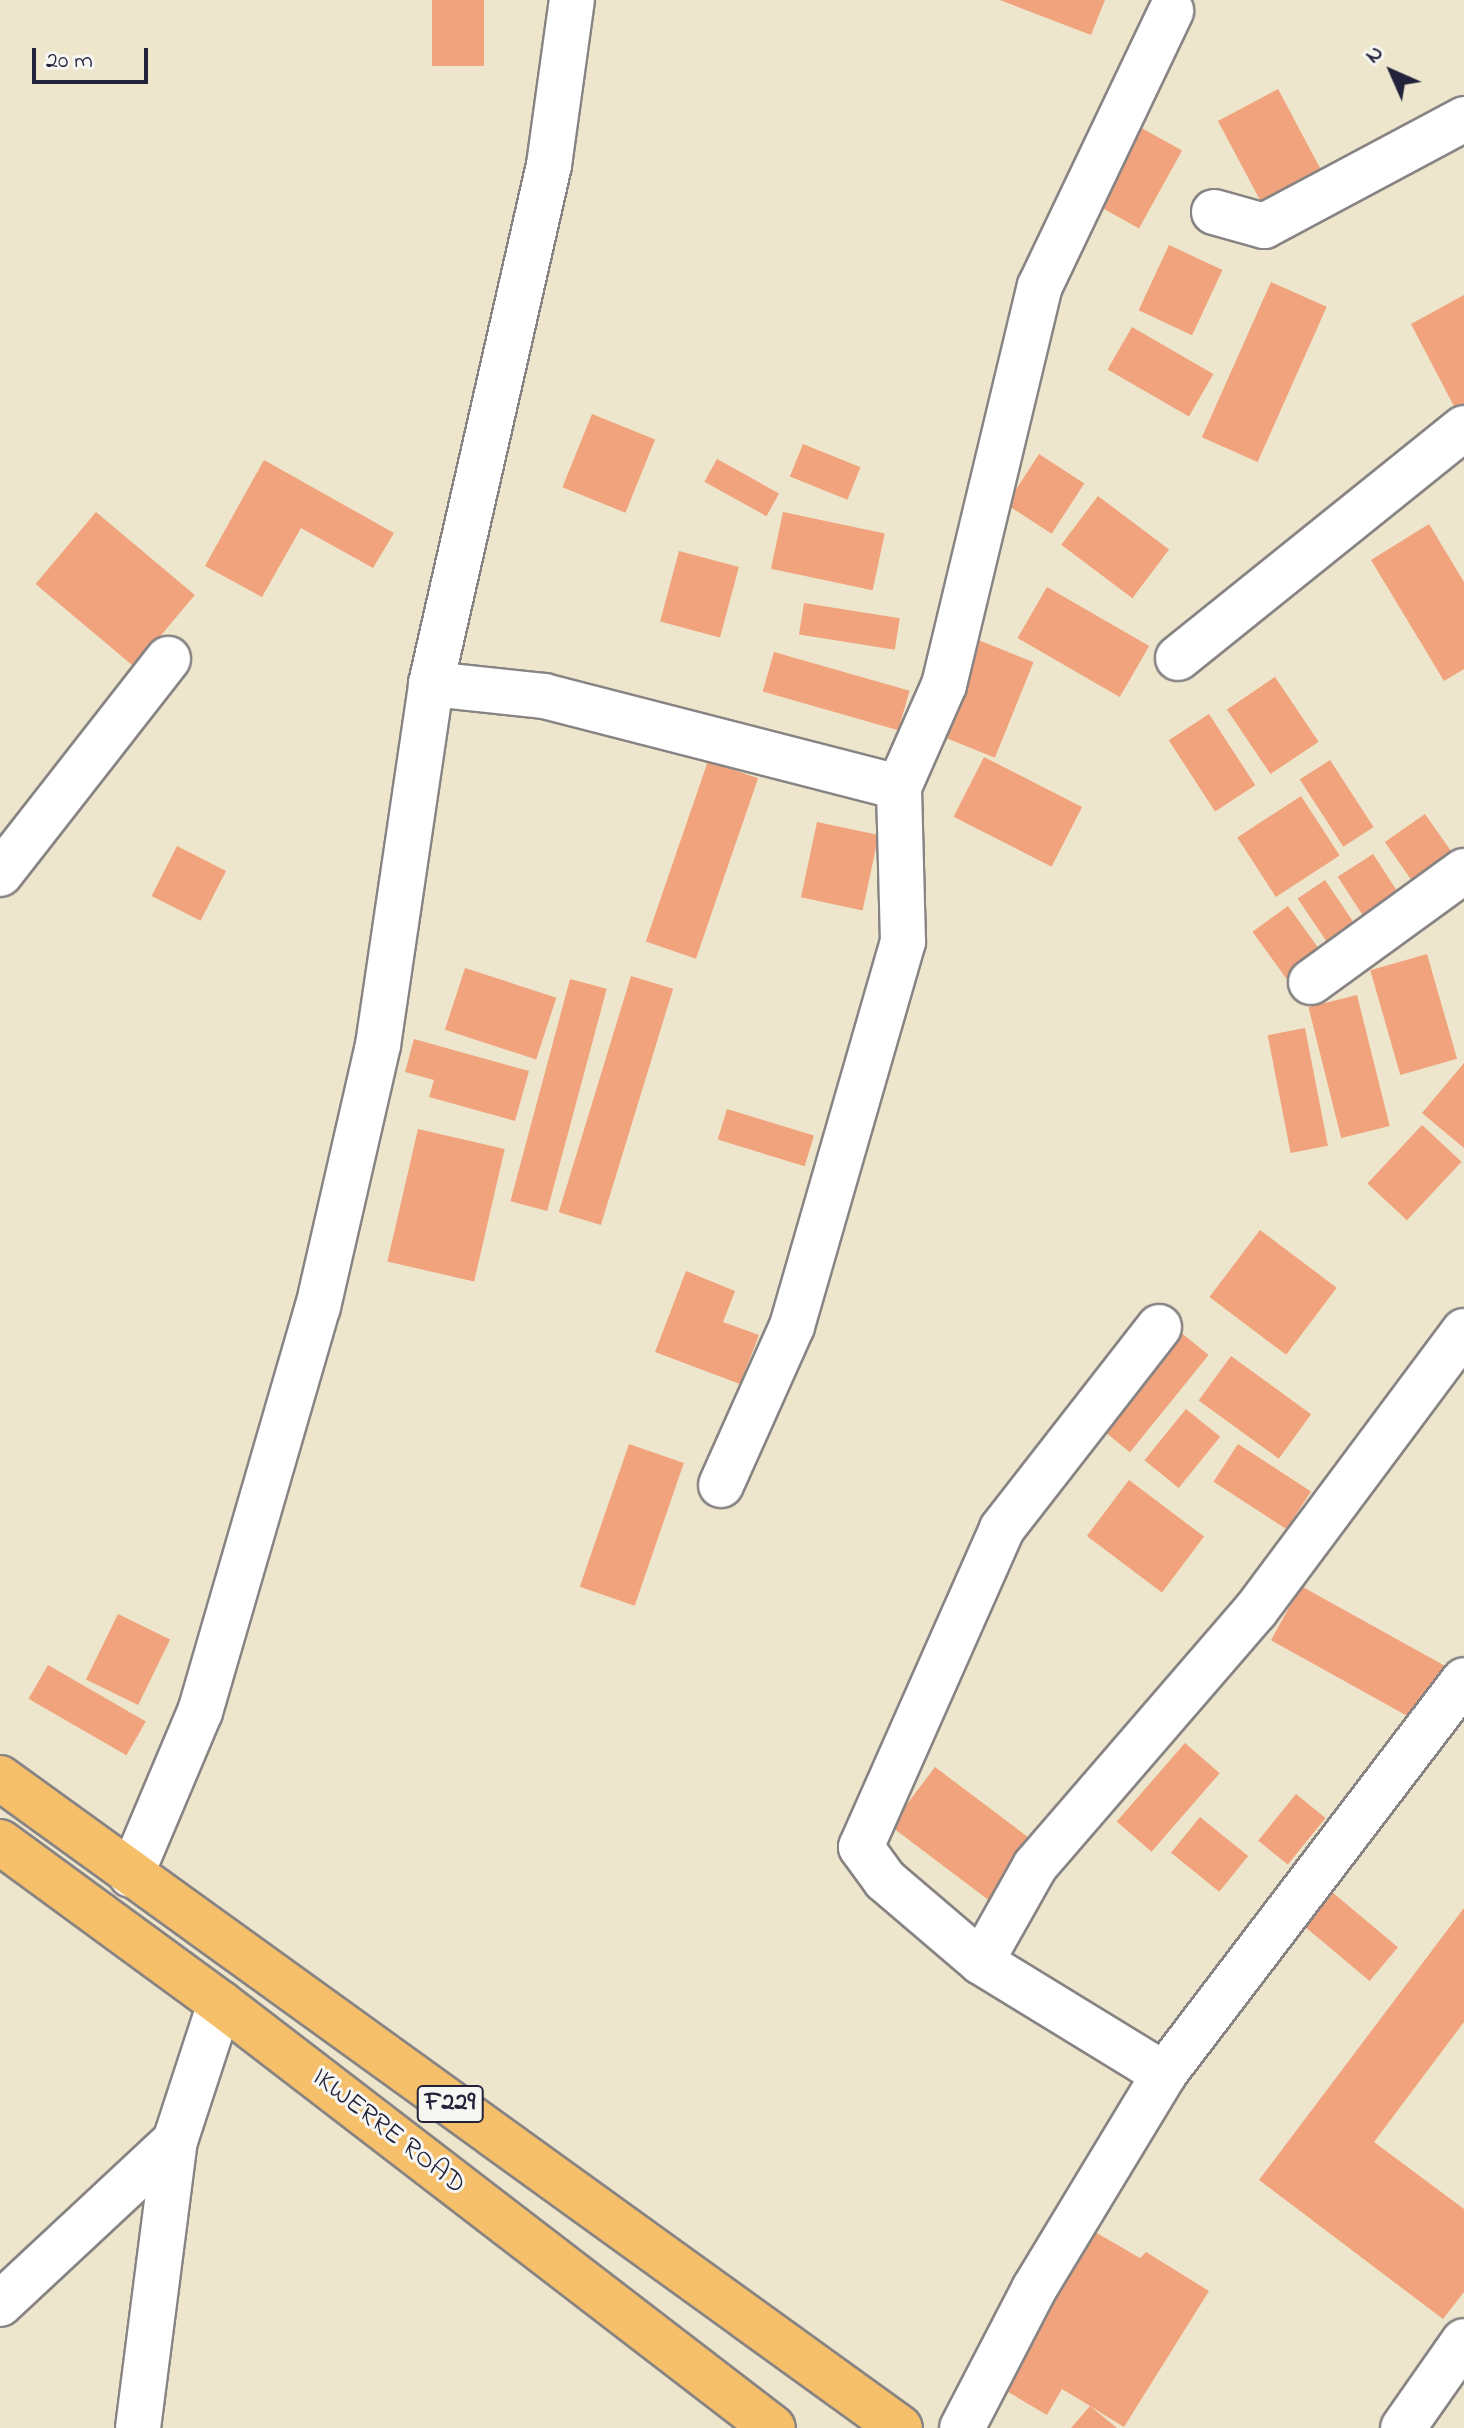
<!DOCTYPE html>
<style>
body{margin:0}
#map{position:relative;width:1464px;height:2428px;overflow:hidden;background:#eee6cc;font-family:"Indie Flower",sans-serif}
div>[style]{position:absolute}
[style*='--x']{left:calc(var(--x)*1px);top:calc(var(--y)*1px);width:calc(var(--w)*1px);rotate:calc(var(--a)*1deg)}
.building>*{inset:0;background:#f0a37c;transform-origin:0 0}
.roads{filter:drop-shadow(2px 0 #888484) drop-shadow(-2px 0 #888484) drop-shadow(0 2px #888484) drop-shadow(0 -2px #888484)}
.minor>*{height:44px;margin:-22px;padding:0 22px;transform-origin:22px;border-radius:22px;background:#fff}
.major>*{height:44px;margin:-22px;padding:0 22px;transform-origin:22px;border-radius:22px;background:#f6c06b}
span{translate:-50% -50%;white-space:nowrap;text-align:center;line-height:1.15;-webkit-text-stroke:6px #f6f6f2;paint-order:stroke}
.shield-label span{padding:2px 6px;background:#f6f6f2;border:2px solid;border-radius:6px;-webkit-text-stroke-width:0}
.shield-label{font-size:26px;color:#22223b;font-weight:700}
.street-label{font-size:28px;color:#22223b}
.north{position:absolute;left:1352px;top:32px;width:80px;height:80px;-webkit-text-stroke:6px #f6f6f2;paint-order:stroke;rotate:315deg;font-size:22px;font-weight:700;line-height:32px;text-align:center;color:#22223b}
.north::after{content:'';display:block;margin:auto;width:28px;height:36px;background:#22223b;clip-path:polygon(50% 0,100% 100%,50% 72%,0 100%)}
.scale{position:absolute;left:32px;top:48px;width:116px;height:36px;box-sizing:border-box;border:4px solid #22223b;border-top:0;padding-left:10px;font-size:24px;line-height:28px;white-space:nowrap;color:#22223b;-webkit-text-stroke:6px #f6f6f2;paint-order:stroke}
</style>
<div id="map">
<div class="building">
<div style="left:432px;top:0;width:52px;height:66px"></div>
<div style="clip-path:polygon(1000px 0,1105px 0,1091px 35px)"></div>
<div style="left:1278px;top:89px;width:94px;height:68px;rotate:62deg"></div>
<div style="left:1127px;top:120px;width:63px;height:89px;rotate:29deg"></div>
<div style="left:1169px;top:245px;width:59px;height:72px;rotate:25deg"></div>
<div style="left:1271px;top:282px;width:61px;height:170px;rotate:24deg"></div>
<div style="clip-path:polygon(1464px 295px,1464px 405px,1456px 410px,1411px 324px)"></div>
<div style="left:1132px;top:327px;width:94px;height:49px;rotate:30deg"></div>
<div style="left:592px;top:414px;width:68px;height:79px;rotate:22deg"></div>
<div style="left:803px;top:444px;width:62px;height:35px;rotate:22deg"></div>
<div style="left:1039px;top:454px;width:54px;height:60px;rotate:33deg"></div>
<div style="left:717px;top:459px;width:71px;height:26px;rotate:29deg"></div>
<div style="clip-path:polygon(264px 460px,394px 533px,373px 568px,301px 528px,262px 597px,205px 566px)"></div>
<div style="left:1098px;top:496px;width:89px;height:61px;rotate:37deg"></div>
<div style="left:96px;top:512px;width:129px;height:94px;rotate:40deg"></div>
<div style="left:783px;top:512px;width:104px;height:58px;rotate:12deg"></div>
<div style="clip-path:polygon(1429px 524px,1464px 582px,1464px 669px,1444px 681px,1371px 560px)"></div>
<div style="left:679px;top:551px;width:62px;height:73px;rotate:15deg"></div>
<div style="left:1047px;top:587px;width:118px;height:59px;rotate:30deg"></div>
<div style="left:804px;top:603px;width:97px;height:32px;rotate:9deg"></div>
<div style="left:976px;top:639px;width:62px;height:103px;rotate:22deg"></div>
<div style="left:774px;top:652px;width:141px;height:41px;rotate:16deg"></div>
<div style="left:1275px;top:677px;width:78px;height:58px;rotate:56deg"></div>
<div style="left:1209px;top:714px;width:85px;height:48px;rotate:57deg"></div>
<div style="left:984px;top:757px;width:110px;height:67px;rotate:27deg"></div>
<div style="left:1330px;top:760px;width:80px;height:36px;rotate:57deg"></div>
<div style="left:708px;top:761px;width:53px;height:191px;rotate:19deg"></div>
<div style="left:1301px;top:796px;width:71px;height:76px;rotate:57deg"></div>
<div style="left:1425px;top:814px;width:55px;height:49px;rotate:55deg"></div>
<div style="left:817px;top:822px;width:63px;height:77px;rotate:12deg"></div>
<div style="left:177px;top:846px;width:55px;height:56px;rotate:27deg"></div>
<div style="left:1373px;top:854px;width:55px;height:42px;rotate:57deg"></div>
<div style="left:1325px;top:880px;width:60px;height:33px;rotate:56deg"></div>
<div style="left:1288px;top:906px;width:58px;height:44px;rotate:54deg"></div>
<div style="left:1427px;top:954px;width:109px;height:59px;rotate:74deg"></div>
<div style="left:465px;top:968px;width:96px;height:65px;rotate:18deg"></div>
<div style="left:631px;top:976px;width:44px;height:247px;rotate:17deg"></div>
<div style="left:570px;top:979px;width:38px;height:230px;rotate:15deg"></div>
<div style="left:1357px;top:995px;width:135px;height:50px;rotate:76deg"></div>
<div style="left:1305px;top:1028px;width:120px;height:38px;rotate:79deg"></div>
<div style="clip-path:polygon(414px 1039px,529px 1071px,515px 1121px,429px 1097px,434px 1080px,405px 1072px)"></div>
<div style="clip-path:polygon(1464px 1063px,1464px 1148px,1422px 1113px)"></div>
<div style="left:727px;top:1109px;width:91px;height:32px;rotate:17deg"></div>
<div style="left:1422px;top:1125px;width:54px;height:80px;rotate:43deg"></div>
<div style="left:418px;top:1129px;width:89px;height:136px;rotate:13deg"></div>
<div style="left:1260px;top:1230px;width:96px;height:84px;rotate:37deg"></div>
<div style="clip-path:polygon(686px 1271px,735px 1291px,723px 1322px,759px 1335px,740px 1384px,655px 1352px)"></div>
<div style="left:1169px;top:1323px;width:51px;height:125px;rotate:39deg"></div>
<div style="left:1231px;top:1356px;width:99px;height:55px;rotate:36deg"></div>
<div style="left:1186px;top:1409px;width:44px;height:66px;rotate:39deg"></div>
<div style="left:629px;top:1444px;width:58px;height:151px;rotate:19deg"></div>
<div style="left:1238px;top:1444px;width:87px;height:45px;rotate:33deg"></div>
<div style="left:1129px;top:1480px;width:94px;height:70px;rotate:37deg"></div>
<div style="left:1301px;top:1586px;width:171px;height:62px;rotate:29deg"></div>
<div style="left:118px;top:1614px;width:58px;height:73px;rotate:26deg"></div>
<div style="left:48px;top:1665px;width:113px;height:39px;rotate:30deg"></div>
<div style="left:1185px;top:1743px;width:46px;height:104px;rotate:41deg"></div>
<div style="left:935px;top:1767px;width:124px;height:74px;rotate:37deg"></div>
<div style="left:1296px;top:1794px;width:38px;height:60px;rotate:39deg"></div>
<div style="left:1200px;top:1817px;width:62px;height:46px;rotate:39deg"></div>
<div style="left:1332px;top:1892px;width:86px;height:44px;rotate:40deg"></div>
<div style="clip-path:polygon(1464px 1908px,1464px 2022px,1374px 2142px,1464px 2209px,1464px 2292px,1443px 2319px,1259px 2180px)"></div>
<div style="clip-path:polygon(1095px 2232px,1140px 2258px,1146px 2252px,1209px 2291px,1124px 2427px,1090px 2406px,1117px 2428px,1071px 2428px,1090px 2406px,1062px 2389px,1047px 2415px,1003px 2389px)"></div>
</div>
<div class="roads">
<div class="minor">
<div style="--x:1214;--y:212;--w:52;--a:15.6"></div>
<div style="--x:1264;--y:226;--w:227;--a:-28.1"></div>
<div style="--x:1178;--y:658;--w:367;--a:-38.8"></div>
<div style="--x:431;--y:684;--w:114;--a:6.1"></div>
<div style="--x:544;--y:696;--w:366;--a:14.4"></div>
<div style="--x:0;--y:874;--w:273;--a:-52"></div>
<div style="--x:1311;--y:982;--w:189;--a:-36"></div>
<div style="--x:1159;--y:1327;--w:256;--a:127.9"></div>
<div style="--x:1002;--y:1529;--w:348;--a:113.9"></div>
<div style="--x:861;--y:1847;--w:41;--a:54"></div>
<div style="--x:885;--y:1880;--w:126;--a:40.5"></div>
<div style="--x:981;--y:1962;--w:215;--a:31.5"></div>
<div style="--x:721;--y:1485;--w:174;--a:-65.9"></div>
<div style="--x:792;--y:1326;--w:400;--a:-73.9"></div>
<div style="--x:903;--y:942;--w:155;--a:-91.5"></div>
<div style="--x:899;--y:787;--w:111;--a:-66.2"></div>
<div style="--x:944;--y:685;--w:410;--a:-76.5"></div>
<div style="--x:1040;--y:286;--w:305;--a:-64.5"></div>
<div style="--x:131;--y:1875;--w:177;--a:-67.1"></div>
<div style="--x:200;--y:1712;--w:422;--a:-73.8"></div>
<div style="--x:318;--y:1307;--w:269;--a:-77.1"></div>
<div style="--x:378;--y:1045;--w:365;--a:-81.6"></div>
<div style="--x:431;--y:684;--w:532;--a:-77.19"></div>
<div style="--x:549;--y:165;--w:167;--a:-82.1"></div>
<div style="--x:981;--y:1962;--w:110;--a:-60.6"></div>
<div style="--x:1035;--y:1866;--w:338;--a:-49.2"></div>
<div style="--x:1256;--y:1610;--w:348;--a:-53.3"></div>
<div style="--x:0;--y:2304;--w:239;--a:-43"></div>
<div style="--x:138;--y:2428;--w:289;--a:-82.7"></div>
<div style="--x:175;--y:2141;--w:145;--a:-71.9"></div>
<div style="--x:962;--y:2428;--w:157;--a:-62.6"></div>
<div style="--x:1034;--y:2289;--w:251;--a:-58.8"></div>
<div style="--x:1164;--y:2074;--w:495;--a:-52.7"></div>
<div style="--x:1403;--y:2428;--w:106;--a:-55"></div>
</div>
<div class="major">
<div style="--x:0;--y:1778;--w:1110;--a:35.84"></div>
<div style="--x:0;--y:1842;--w:273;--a:36.2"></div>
<div style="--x:220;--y:2003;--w:697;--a:37.54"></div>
</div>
</div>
<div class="shield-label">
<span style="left:450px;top:2104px">F229</span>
</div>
<div class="street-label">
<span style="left:388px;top:2132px;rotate:38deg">IKWERRE ROAD</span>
</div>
<div class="north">N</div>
<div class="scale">20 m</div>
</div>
